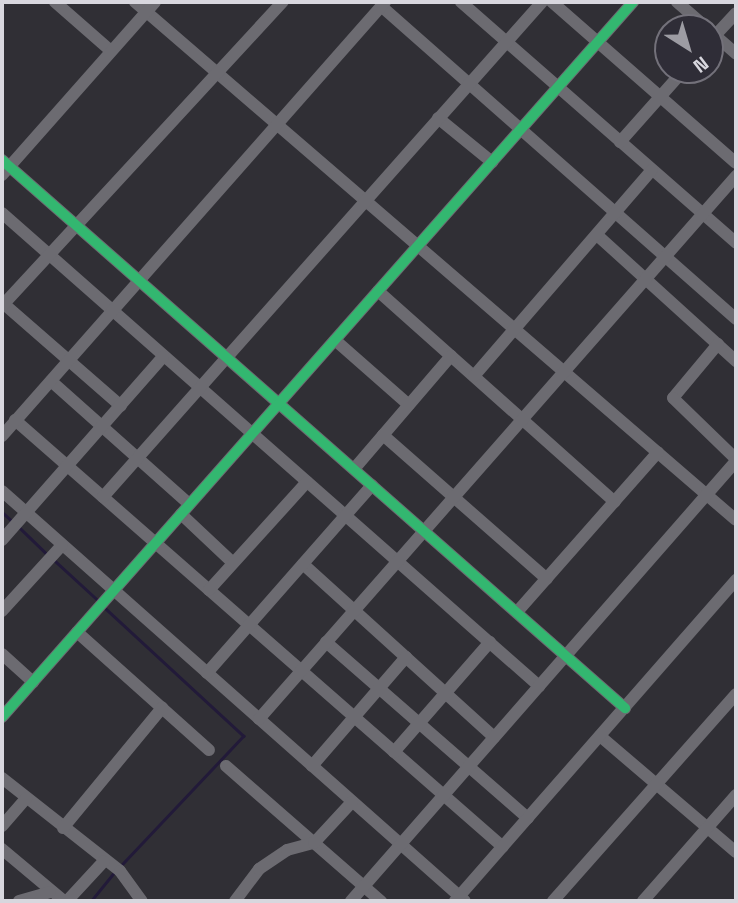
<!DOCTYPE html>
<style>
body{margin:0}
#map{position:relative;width:738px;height:903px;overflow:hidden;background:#302f35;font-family:"Space Grotesk",sans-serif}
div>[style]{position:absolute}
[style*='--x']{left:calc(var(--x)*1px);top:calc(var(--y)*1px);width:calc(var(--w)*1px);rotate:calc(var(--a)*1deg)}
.stream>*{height:2.5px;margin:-1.25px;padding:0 1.25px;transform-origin:1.25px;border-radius:1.25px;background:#221a39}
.minor>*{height:12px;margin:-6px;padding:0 6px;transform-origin:6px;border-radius:6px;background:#6c6b71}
.cycleway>*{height:10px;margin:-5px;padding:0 5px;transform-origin:5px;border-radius:5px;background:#33b770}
span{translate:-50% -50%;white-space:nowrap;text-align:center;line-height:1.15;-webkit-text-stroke:7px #2f2d37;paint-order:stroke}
.frame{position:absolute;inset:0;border:4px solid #d8d7de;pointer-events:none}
.north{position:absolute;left:654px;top:14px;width:70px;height:70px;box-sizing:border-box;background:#2f2d37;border:2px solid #73717a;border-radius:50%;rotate:143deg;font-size:19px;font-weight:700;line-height:28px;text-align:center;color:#d8d7de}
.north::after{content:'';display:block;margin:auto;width:24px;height:32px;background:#9d9ca3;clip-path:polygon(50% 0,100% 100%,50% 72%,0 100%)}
</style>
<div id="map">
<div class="stream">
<div style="--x:2;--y:512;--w:13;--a:42"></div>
<div style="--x:20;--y:528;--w:39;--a:44"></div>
<div style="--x:53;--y:559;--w:64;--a:42.5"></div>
<div style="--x:104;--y:607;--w:190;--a:42.7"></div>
<div style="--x:244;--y:736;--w:180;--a:133.4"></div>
<div style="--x:91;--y:901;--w:38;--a:-51"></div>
</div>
<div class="minor">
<div style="--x:55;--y:2;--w:74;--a:41.2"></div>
<div style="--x:135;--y:2;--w:793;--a:40.76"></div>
<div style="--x:461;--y:2;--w:366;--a:41.2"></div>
<div style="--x:552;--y:2;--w:244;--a:41.2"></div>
<div style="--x:677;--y:2;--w:40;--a:41"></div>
<div style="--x:381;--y:6;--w:473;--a:41.4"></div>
<div style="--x:710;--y:31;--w:35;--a:41"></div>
<div style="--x:710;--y:41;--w:38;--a:-47"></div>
<div style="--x:438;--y:118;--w:70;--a:39.2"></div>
<div style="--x:620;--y:142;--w:96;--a:-48.4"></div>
<div style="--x:2;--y:160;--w:830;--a:41.34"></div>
<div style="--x:2;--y:175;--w:231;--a:-48.5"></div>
<div style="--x:2;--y:213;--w:716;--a:41.37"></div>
<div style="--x:597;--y:235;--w:188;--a:42.2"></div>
<div style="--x:378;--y:291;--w:317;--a:41.7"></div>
<div style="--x:4;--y:304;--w:155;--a:41.1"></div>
<div style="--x:2;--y:306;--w:414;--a:-47.3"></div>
<div style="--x:335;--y:340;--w:98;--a:41.3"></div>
<div style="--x:718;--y:344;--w:70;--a:129.8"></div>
<div style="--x:673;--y:398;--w:88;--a:44.1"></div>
<div style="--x:474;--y:376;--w:272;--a:-49.2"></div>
<div style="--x:51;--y:381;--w:185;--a:41.7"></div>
<div style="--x:15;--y:420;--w:648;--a:41.19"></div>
<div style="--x:383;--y:435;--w:218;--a:41.3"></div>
<div style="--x:2;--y:436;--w:579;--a:-48.57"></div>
<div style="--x:354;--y:469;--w:149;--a:-49.4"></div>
<div style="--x:2;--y:491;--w:618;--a:41.53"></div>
<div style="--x:103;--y:497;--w:662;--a:-48.43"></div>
<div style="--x:181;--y:514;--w:71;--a:43.3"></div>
<div style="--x:2;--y:540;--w:244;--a:-48.7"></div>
<div style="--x:303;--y:564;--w:258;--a:42.2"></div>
<div style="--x:209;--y:590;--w:146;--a:-47.8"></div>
<div style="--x:2;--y:611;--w:89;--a:-47.7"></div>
<div style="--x:517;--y:612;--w:213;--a:-48.6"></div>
<div style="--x:77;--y:632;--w:177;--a:41.8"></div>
<div style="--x:326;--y:642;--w:268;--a:41.1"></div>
<div style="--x:2;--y:654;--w:42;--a:42.1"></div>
<div style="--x:207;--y:673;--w:250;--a:-48.7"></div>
<div style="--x:2;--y:717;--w:954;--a:-48.57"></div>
<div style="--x:259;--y:719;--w:723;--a:-48.7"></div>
<div style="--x:600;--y:736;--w:179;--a:40.5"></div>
<div style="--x:394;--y:752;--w:146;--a:-48.9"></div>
<div style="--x:226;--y:766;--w:206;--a:41.1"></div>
<div style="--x:312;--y:766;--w:144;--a:-49.2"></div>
<div style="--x:2;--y:778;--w:150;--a:38.2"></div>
<div style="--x:120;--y:871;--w:37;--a:54"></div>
<div style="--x:2;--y:826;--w:37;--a:-49"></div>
<div style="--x:63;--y:828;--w:156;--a:-50.5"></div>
<div style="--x:2;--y:849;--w:81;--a:40"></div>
<div style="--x:19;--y:901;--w:32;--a:-16"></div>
<div style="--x:67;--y:901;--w:54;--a:-47.2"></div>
<div style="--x:235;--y:901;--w:40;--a:-53"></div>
<div style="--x:259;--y:869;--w:34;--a:-34"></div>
<div style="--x:287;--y:850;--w:28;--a:-15"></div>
<div style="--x:314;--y:843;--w:56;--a:-47.2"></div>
<div style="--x:351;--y:901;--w:585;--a:-48.81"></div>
<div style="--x:455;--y:901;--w:427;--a:-48.8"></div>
<div style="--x:553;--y:901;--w:276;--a:-48.5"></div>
<div style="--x:643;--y:901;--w:141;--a:-48.7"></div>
</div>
<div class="cycleway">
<div style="--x:2;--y:160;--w:830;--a:41.34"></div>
<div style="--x:2;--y:717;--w:954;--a:-48.57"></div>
</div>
<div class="frame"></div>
<div class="north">N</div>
</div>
